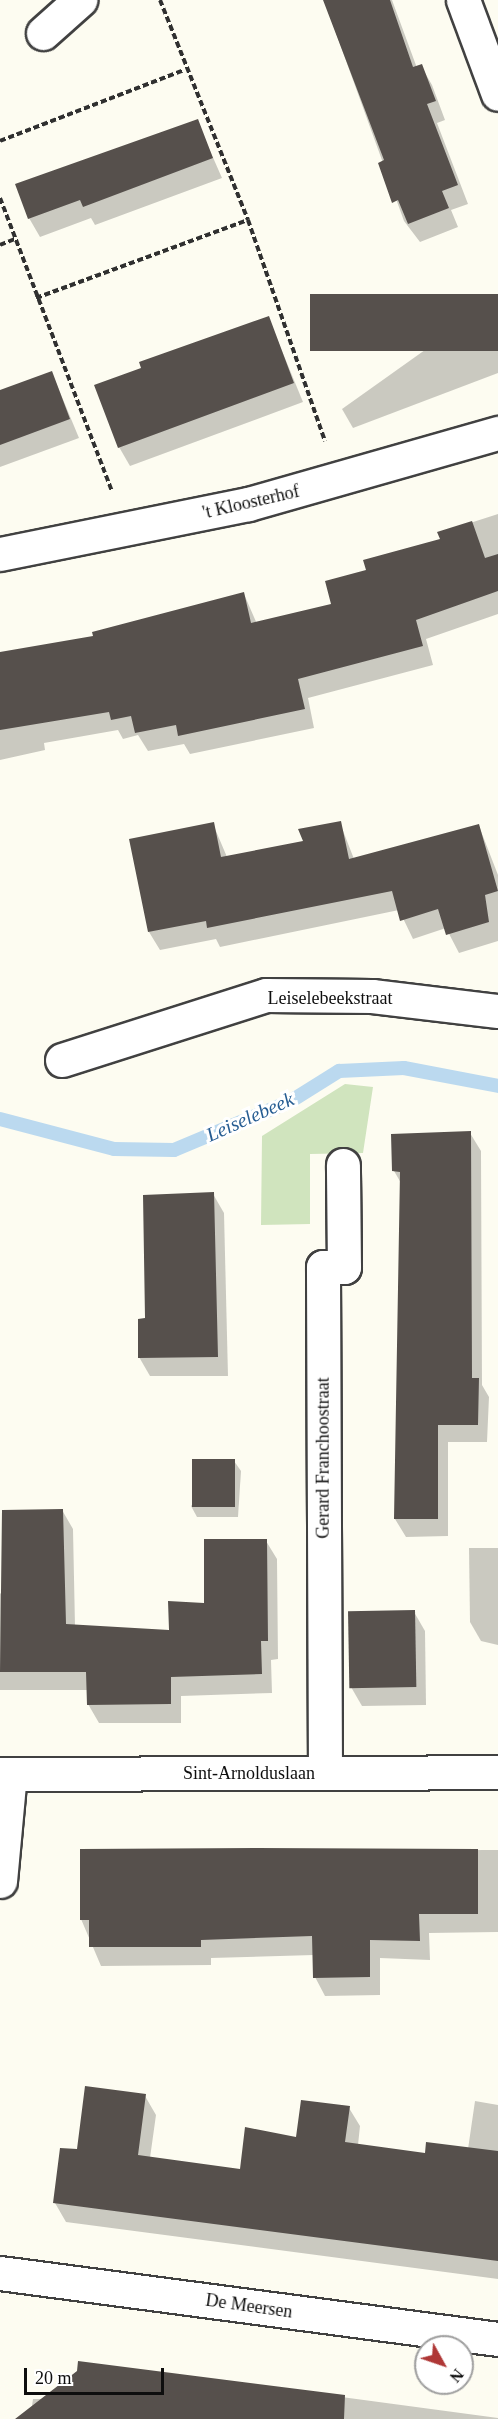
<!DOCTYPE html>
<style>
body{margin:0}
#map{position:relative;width:498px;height:2419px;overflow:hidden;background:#fdfcf1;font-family:Georgia,serif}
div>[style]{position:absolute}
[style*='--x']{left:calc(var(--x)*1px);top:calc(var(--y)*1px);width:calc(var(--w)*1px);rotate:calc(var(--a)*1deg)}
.green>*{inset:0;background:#d0e4be}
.shadow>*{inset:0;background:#0003}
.stream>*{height:14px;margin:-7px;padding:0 7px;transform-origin:7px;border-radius:7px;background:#bbd9ef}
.building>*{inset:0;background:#56504c;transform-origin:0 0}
.path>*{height:4px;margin-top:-2px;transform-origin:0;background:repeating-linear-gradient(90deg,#303030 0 6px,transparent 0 9px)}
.roads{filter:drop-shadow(2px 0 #414141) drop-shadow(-2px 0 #414141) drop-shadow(0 2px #414141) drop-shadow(0 -2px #414141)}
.minor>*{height:33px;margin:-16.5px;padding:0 16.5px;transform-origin:16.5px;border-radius:16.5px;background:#fff}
span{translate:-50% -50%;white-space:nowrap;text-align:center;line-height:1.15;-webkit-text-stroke:6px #fff;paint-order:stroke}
.street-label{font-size:18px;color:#0e0e0e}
.water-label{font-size:20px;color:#255c92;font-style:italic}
.north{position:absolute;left:414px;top:2335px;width:60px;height:60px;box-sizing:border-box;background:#fff;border:2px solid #9f9f9f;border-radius:50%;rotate:130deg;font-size:16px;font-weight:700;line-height:24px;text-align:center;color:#0e0e0e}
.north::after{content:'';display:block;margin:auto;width:21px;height:27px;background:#af3736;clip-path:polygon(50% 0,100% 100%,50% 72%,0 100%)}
.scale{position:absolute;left:24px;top:2368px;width:140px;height:27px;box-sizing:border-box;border:3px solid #0e0e0e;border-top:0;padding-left:8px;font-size:18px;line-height:21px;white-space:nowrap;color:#0e0e0e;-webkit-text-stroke:4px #fff;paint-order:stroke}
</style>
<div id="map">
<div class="green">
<div style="clip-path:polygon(345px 1084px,373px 1087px,363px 1153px,310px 1154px,310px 1224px,261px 1225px,262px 1136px)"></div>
</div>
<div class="shadow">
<div style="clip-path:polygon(324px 0,392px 0,417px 68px,421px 66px,432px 85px,445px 120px,437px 123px,468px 204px,451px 210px,458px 227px,420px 242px,404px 221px)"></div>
<div style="clip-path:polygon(197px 121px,222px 178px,95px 225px,91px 218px,40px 237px,29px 218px)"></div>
<div style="clip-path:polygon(498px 298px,498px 373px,353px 428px,342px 409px)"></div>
<div style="clip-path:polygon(268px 317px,303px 402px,130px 466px,119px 447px)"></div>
<div style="clip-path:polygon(52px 373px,79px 438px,0 467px,0 392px)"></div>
<div style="clip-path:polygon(498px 514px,498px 614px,426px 639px,433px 665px,308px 698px,314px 728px,190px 754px,184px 744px,148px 751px,138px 735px,123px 739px,118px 730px,44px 743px,45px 750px,0 760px,0 653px,95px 638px,244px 594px,257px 624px,333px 605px,368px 571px,442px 540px,439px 533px)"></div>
<div style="clip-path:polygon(340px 823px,354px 859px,479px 826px,498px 875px,498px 941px,459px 953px,446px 928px,413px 939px,399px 910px,220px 947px,216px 939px,160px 950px,149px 932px,213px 824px,227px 857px,305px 843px)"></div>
<div style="clip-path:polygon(470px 1133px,481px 1151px,482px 1385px,489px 1397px,487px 1442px,448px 1442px,448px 1536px,406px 1537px,395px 1519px,401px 1183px,394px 1171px)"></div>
<div style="clip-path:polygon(213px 1194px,224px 1213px,228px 1376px,150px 1376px,139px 1357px)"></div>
<div style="clip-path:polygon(234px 1461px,241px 1471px,238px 1517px,197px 1517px,191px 1506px)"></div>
<div style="clip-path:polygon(62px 1510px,73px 1529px,75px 1626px,171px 1631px,206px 1604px,266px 1541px,277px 1559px,278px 1659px,271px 1660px,272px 1693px,181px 1696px,181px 1723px,99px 1723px,88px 1704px,88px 1690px,0 1690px,0 1594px)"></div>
<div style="clip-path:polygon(469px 1548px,498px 1548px,498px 1645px,481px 1641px,470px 1622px)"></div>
<div style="clip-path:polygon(414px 1612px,425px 1631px,426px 1705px,362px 1706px,351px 1687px)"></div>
<div style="clip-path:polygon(498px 1850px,498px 1932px,429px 1933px,430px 1960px,380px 1958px,380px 1995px,325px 1996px,315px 1977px,314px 1955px,211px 1958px,211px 1965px,101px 1966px,81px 1919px,81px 1851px)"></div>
<div style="clip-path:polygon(145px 2096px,156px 2115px,150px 2158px,242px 2170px,349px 2108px,360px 2126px,358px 2145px,426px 2155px,468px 2149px,475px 2101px,498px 2105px,498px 2279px,66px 2222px,55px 2203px,78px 2151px)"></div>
<div style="clip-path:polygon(80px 2362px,498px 2418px,498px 2419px,30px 2419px,33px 2399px,42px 2399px,78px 2372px)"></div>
</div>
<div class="stream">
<div style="--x:0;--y:1119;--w:118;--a:14.7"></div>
<div style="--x:114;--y:1149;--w:60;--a:1"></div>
<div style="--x:174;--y:1150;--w:127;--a:-22.7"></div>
<div style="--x:291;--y:1101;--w:57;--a:-32"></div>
<div style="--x:339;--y:1071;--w:65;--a:-2.6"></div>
<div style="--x:404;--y:1068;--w:96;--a:10.8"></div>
</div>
<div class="building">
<div style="clip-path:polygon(323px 0,390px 0,413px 67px,422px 64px,436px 101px,427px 104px,458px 185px,442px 191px,449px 208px,408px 224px,398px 200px,392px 203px,378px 163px,384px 160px)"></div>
<div style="clip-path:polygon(198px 119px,213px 158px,83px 207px,80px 200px,28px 219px,15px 184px)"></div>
<div style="left:498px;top:294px;width:57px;height:188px;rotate:90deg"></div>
<div style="clip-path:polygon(269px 316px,294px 383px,118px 448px,94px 385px,141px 368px,139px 362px)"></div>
<div style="clip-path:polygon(52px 371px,70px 419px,0 445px,0 390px)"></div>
<div style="clip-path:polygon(472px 521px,485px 558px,498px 554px,498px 591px,416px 620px,423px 646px,298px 679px,305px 709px,178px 736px,176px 725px,135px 733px,131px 716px,111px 720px,109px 712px,0 730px,0 652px,93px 636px,92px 632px,244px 592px,251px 623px,331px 604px,325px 581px,366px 570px,363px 560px,440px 539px,437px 532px)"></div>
<div style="clip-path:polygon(341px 821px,349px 859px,479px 824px,498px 891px,485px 895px,489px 922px,446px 935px,438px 909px,400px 921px,392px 891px,207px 928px,206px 921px,148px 932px,129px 839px,214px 822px,221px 857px,303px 841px,298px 829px)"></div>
<div style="clip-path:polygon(471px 1131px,472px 1378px,479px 1378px,478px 1425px,438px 1425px,438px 1519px,394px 1519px,400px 1172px,392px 1171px,391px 1134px)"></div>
<div style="clip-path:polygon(214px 1192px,218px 1357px,138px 1358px,138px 1319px,145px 1318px,143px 1195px)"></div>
<div style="left:192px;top:1459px;width:43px;height:48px"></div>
<div style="clip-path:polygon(63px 1509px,66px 1624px,169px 1630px,168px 1601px,204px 1603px,204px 1539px,267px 1539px,268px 1641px,261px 1641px,262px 1674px,171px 1677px,171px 1704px,87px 1705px,86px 1672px,0 1672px,2px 1510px)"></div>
<div style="left:415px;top:1610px;width:77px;height:67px;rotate:89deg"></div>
<div style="clip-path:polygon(257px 1848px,478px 1849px,478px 1914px,419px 1914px,420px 1941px,370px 1940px,370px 1977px,313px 1978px,312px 1936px,201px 1940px,201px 1947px,89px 1947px,89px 1920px,80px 1920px,80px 1849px)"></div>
<div style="clip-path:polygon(85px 2086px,146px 2094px,138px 2155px,240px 2169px,245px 2127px,296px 2137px,301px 2100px,350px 2106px,345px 2142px,425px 2153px,426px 2142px,498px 2151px,498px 2261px,53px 2203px,60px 2148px,77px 2149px)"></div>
<div style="clip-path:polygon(78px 2361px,345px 2395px,344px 2419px,15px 2419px,77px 2371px)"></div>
</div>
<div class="path">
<div style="--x:160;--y:0;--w:237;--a:68.2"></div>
<div style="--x:248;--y:220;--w:234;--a:70.8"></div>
<div style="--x:0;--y:141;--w:197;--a:-21.1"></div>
<div style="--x:0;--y:198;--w:314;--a:69.1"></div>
<div style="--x:0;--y:245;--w:16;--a:-22"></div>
<div style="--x:36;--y:298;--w:226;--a:-20.2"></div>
</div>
<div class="roads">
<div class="minor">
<div style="--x:463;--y:0;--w:100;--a:69.6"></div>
<div style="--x:43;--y:33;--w:50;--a:-41.7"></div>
<div style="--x:0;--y:554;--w:253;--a:-11.4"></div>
<div style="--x:248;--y:504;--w:260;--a:-15.9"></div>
<div style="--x:62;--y:1060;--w:214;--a:-17.7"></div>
<div style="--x:266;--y:995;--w:106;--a:0.5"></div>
<div style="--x:372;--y:996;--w:127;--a:6.8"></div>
<div style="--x:325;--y:1772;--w:505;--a:-90.23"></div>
<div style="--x:323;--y:1267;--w:21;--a:0"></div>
<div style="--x:344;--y:1267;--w:102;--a:-90.6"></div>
<div style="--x:0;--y:1774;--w:498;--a:-0.2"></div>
<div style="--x:0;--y:1881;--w:107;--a:-84.7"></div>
<div style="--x:0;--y:2273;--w:502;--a:7.55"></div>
</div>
</div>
<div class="street-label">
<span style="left:251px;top:502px;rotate:-13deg">'t Kloosterhof</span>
<span style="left:330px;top:998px">Leiselebeekstraat</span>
<span style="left:323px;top:1458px;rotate:-90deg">Gerard Franchoostraat</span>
<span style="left:249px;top:1773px">Sint-Arnolduslaan</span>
<span style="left:249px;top:2306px;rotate:8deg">De Meersen</span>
</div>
<div class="water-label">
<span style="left:250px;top:1117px;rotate:-24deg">Leiselebeek</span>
</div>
<div class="north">N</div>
<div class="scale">20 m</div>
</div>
